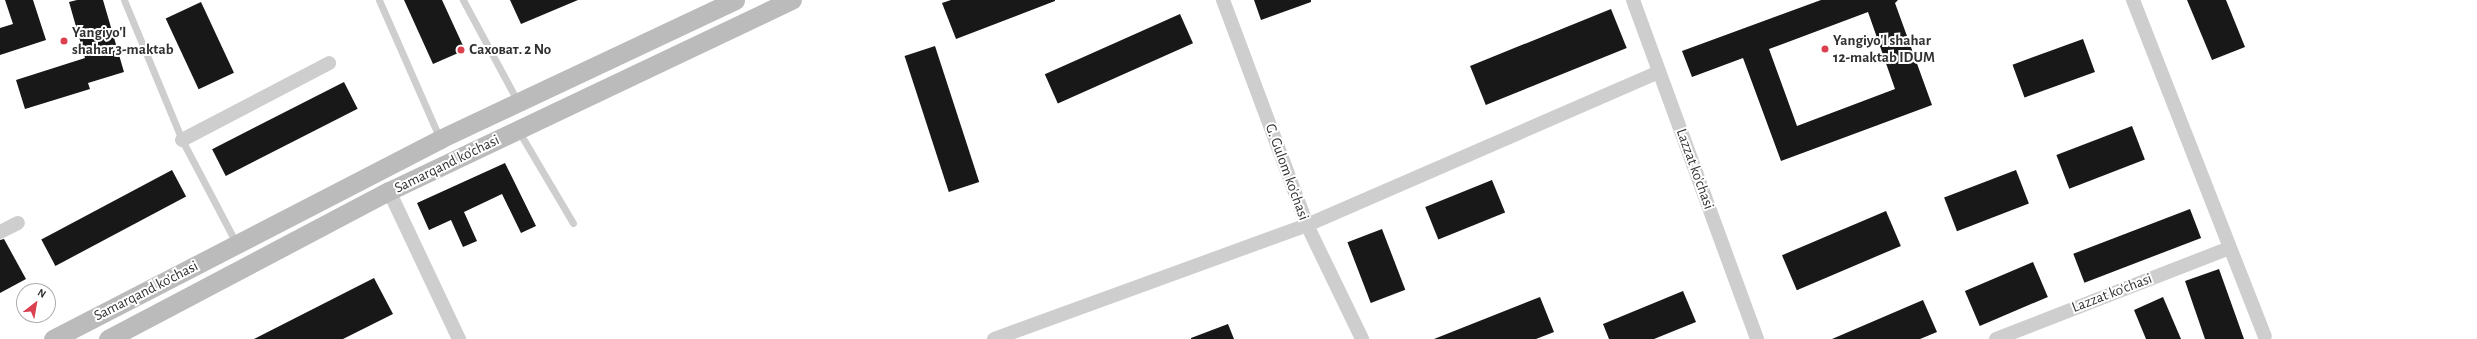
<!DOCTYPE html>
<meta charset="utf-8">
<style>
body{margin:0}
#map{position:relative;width:2477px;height:339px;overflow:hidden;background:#fff;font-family:"Alegreya Sans",sans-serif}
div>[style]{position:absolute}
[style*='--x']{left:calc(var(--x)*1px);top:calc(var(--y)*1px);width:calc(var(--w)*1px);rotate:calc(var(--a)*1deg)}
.building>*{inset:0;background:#181818;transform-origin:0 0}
.lane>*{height:7px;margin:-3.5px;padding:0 3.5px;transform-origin:3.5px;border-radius:3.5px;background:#cecece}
.street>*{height:14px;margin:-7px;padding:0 7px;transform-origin:7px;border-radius:7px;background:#cecece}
.secondary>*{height:19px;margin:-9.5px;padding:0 9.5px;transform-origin:9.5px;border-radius:9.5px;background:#bbb}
.dots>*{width:11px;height:11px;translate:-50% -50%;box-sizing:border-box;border:2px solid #fff;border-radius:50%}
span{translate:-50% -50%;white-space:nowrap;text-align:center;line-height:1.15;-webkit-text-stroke:4px #fff;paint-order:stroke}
.poi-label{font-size:15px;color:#313131;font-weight:700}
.left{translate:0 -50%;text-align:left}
.street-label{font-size:15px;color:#313131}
.north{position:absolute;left:16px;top:283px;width:40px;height:40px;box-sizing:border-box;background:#fff;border:1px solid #adadad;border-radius:50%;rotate:31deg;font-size:11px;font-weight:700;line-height:16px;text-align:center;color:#313131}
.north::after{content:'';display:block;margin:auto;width:14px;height:18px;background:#da404e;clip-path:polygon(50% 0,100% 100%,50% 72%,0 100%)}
</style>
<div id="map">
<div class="building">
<div style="clip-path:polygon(5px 0,33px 0,46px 40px,0 55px,0 28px,13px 24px)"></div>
<div style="clip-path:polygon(77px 0,103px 0,124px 72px,88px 83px,90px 89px,25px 109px,16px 80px,85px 58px,69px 2px)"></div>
<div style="clip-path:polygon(404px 0,442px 0,465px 50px,433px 64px)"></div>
<div style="clip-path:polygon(510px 0,578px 0,521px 24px)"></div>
<div style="clip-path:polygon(951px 0,1055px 0,1055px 1px,956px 39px,942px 3px)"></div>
<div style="clip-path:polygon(1254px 0,1311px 0,1311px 2px,1261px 20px)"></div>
<div style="clip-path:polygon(evenodd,1821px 0,1898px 0,1895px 3px,1932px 105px,1781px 161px,1743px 58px,1692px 77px,1682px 51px,1821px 0,1868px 12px,1895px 89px,1797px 126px,1769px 49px,1868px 12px)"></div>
<div style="clip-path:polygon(2187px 0,2226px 0,2245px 47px,2212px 60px)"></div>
<div style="left:201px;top:2px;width:78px;height:39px;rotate:65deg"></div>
<div style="left:1611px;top:9px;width:42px;height:152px;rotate:68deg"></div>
<div style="left:1180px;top:14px;width:32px;height:148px;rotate:66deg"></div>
<div style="left:2083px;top:39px;width:35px;height:75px;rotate:70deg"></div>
<div style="left:935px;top:46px;width:143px;height:32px;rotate:72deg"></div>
<div style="left:344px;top:82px;width:30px;height:148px;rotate:63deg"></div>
<div style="left:2132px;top:126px;width:36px;height:81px;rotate:69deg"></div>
<div style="clip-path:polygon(505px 163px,536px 226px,521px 233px,502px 194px,464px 212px,477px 241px,463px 247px,451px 220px,429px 230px,417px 203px)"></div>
<div style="left:172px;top:170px;width:30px;height:148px;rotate:62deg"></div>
<div style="left:2016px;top:170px;width:36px;height:77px;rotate:69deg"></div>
<div style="left:1492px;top:180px;width:35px;height:72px;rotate:68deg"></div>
<div style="left:2190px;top:209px;width:31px;height:125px;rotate:69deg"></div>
<div style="left:1886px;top:211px;width:38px;height:113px;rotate:67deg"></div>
<div style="left:1382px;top:229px;width:65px;height:37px;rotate:69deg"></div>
<div style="clip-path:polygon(4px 239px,26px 279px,0 293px,0 240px)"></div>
<div style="left:2033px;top:262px;width:38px;height:74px;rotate:67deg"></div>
<div style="clip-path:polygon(2219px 269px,2244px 339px,2205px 339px,2185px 281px)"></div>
<div style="clip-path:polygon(374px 278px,393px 314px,343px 339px,254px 339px)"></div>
<div style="clip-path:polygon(1683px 291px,1696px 322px,1654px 339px,1609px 339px,1603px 324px)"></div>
<div style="clip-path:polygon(1540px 297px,1554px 332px,1536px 339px,1434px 339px)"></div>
<div style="clip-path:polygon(2163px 297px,2181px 339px,2146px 339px,2134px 310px)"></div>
<div style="clip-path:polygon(1923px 300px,1937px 332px,1920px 339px,1832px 339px)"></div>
<div style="clip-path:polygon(1228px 324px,1234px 339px,1191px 339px,1191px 338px)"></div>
</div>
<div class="lane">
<div style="--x:124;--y:0;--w:152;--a:67.5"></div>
<div style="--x:182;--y:140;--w:116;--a:62.3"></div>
<div style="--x:379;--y:0;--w:152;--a:66.3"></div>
<div style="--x:463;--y:0;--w:116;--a:61.7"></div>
<div style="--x:518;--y:130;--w:108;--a:59.4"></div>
</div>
<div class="street">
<div style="--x:1223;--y:0;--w:240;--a:69.5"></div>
<div style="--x:1307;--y:225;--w:127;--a:64.2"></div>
<div style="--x:1633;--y:0;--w:361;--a:69.9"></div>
<div style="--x:2133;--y:0;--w:361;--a:68.6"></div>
<div style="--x:182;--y:140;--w:166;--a:-27.6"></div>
<div style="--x:389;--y:191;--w:164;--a:64.7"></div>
<div style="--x:0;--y:232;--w:20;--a:-27"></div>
<div style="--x:994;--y:339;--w:333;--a:-20"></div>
<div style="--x:1307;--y:225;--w:384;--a:-23.5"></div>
<div style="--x:1996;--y:339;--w:250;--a:-21.3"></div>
</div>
<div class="secondary">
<div style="--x:53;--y:339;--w:436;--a:-27.3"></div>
<div style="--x:440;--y:139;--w:326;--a:-25.2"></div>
<div style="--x:108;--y:339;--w:318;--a:-27.8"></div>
<div style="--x:389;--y:191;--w:446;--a:-25.4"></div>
</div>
<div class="dots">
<div style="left:64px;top:41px;background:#da404e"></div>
<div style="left:1825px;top:49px;background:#da404e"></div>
<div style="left:461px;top:50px;background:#da404e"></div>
</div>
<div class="poi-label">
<span class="left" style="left:72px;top:41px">Yangiyo'l<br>shahar 3-maktab</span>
<span class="left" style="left:1833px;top:49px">Yangiyo'l shahar<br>12-maktab IDUM</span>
<span class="left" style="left:469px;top:50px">Саховат. 2 No</span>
</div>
<div class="street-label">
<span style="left:447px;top:164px;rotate:-26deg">Samarqand ko'chasi</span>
<span style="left:1695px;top:169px;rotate:70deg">Lazzat ko'chasi</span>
<span style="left:1287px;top:172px;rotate:70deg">G. Gulom ko'chasi</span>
<span style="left:146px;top:291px;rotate:-27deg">Samarqand ko'chasi</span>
<span style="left:2112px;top:293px;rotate:-21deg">Lazzat ko'chasi</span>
</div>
<div class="north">N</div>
</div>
